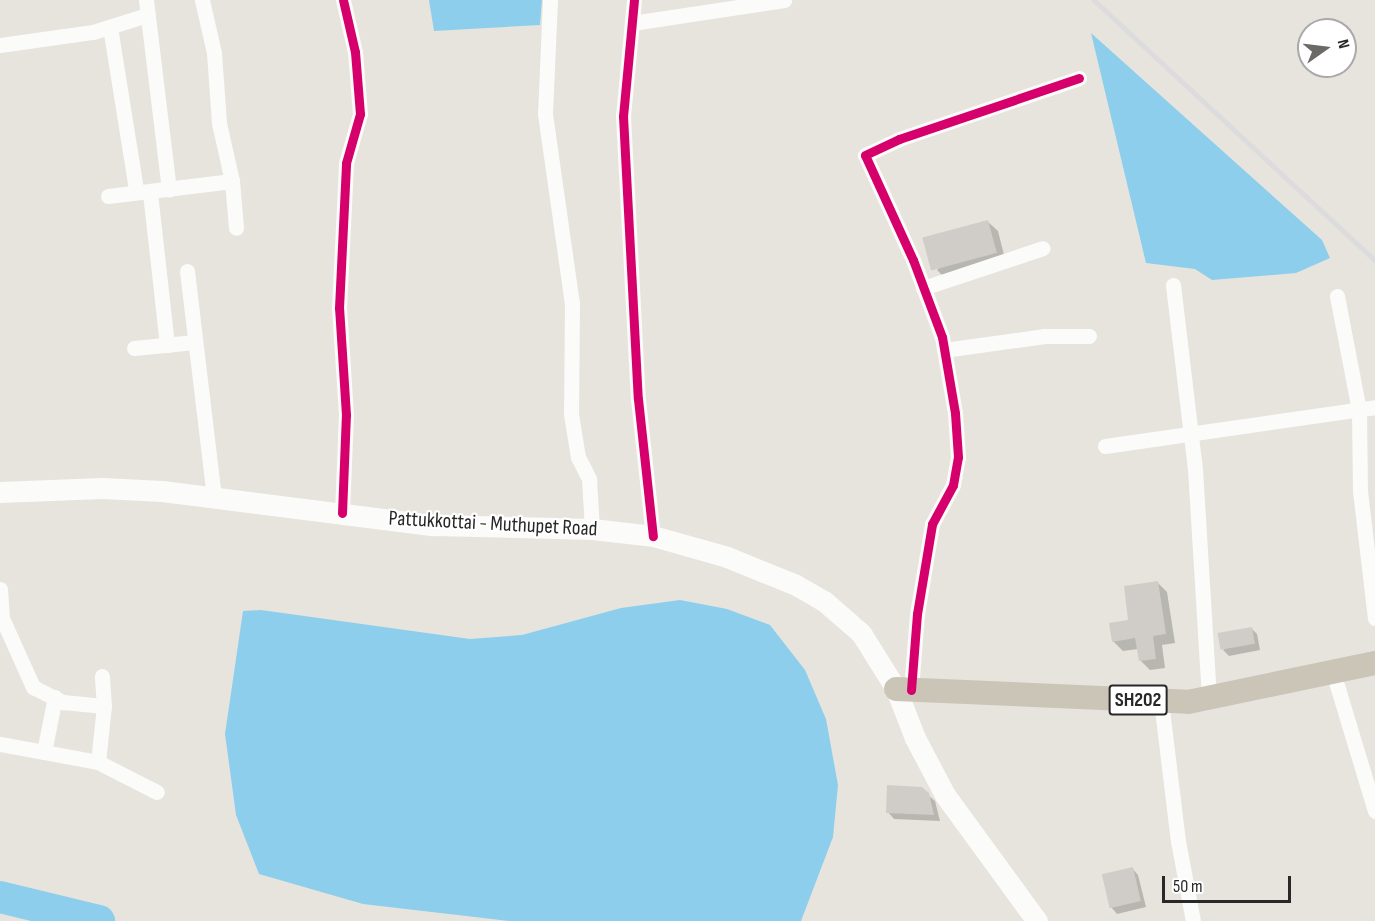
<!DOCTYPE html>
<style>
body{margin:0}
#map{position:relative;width:1375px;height:921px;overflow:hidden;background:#e7e4dd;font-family:"Sofia Sans Condensed",sans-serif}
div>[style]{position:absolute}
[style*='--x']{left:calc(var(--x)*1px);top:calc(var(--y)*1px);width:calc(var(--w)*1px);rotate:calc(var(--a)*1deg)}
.water>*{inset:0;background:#8dceed}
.shadow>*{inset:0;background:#0003}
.river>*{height:32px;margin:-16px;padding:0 16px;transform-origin:16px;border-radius:16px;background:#8dceed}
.building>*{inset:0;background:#d0cdc9;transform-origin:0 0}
.street>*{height:15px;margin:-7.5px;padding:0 7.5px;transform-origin:7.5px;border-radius:7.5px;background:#fbfbfa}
.secondary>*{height:21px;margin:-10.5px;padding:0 10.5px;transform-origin:10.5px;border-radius:10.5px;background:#fbfbfa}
.primary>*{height:24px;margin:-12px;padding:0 12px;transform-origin:12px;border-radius:12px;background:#cac5b7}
.rail>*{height:4.5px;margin:-2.25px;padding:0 2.25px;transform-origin:2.25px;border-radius:2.25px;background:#dcdcde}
.cycleway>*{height:9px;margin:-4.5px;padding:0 4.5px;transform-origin:4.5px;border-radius:4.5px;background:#d6006c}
span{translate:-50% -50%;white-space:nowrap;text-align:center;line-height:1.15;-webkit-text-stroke:4.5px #fff;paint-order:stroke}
.shield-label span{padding:2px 4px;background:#fff;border:2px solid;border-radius:4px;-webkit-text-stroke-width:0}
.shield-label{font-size:20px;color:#282828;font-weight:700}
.street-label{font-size:21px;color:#282828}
.north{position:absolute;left:1297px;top:18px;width:60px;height:60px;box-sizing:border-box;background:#fff;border:2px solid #a9a9a9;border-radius:50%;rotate:76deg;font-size:16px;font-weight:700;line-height:24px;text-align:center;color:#282828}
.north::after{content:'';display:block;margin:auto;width:21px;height:27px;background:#6b6a67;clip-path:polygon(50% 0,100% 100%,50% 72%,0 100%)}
.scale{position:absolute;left:1162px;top:876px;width:129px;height:27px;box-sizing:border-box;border:3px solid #282828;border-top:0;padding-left:8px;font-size:18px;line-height:21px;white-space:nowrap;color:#282828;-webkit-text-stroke:4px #fff;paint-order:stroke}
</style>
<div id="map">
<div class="water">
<div style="clip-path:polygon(429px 0,542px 0,540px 25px,434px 31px)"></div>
<div style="clip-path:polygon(1091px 33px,1322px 240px,1330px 258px,1296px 273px,1212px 280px,1195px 269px,1146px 263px)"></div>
<div style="clip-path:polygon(680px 600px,727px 609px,770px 625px,805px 670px,826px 719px,838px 785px,833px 837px,801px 921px,509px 921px,363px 904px,259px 874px,236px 815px,225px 734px,243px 611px,261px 610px,470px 639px,522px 635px,621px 608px)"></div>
</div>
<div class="shadow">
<div style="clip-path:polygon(988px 222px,998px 231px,1006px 263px,947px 280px,937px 270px)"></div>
<div style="clip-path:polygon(1158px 583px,1167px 592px,1175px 643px,1162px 645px,1165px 668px,1150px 670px,1140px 660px,1138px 649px,1123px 651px,1113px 641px)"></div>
<div style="clip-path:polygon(1251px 628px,1257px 634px,1260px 650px,1229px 656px,1223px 650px)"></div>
<div style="clip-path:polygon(928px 795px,935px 801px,940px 821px,894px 819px,888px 812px)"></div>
<div style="clip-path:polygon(1132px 868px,1138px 875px,1146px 907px,1117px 914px,1111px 907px)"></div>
</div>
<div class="river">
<div style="--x:0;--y:897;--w:102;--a:13.6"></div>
</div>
<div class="building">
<div style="left:988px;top:220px;width:34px;height:68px;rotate:75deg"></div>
<div style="clip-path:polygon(1158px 581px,1166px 634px,1153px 636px,1156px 659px,1139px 661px,1135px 638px,1112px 642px,1109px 623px,1128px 620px,1124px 586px)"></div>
<div style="left:1252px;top:627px;width:17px;height:35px;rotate:80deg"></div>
<div style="clip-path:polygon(887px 785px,922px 787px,929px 793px,934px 815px,886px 813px)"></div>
<div style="left:1133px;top:867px;width:35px;height:32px;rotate:77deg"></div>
</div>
<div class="street">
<div style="--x:146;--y:0;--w:191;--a:83.1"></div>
<div style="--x:202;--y:0;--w:54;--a:77.2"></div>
<div style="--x:214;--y:53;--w:70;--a:85.9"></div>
<div style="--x:219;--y:123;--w:59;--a:77.4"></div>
<div style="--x:232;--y:181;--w:47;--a:85.1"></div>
<div style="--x:550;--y:0;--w:114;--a:92.5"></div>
<div style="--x:545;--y:114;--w:191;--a:81.9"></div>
<div style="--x:572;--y:303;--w:111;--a:90.5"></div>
<div style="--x:571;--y:414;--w:44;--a:80.8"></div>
<div style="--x:578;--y:457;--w:25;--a:63"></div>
<div style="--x:589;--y:479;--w:50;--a:86.6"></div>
<div style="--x:634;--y:0;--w:117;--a:95.4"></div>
<div style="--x:623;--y:116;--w:283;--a:87"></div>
<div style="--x:638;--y:399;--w:138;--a:83.8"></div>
<div style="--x:632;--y:23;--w:154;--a:-8.6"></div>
<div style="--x:110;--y:27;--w:165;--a:80.9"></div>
<div style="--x:0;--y:45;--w:94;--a:-8"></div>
<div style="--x:93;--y:32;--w:57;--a:-17.5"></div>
<div style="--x:150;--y:193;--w:153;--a:83.6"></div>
<div style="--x:108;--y:196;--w:125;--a:-6.9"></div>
<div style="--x:187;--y:271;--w:228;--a:83.2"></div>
<div style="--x:1173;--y:285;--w:185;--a:83.2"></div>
<div style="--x:1195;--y:469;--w:229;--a:86.5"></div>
<div style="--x:923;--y:288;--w:126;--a:-18.4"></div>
<div style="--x:1337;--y:296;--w:116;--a:79.1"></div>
<div style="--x:1359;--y:410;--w:81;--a:89.3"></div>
<div style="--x:1360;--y:491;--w:128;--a:83.3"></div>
<div style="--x:134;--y:348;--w:61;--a:-5.6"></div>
<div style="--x:944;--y:350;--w:102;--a:-7.9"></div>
<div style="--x:1045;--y:336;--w:44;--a:0"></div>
<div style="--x:1105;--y:446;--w:273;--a:-8.2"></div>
<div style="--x:342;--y:513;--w:98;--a:-87.7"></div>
<div style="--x:346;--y:415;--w:107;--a:-93.7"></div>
<div style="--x:339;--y:308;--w:145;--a:-87.2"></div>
<div style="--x:346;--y:163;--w:51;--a:-74.1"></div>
<div style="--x:360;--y:114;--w:62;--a:-94.6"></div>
<div style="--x:355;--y:52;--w:53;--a:-103"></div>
<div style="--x:0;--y:589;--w:29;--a:86"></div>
<div style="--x:2;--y:618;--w:76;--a:65.8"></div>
<div style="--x:33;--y:687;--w:34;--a:27"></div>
<div style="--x:63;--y:702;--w:41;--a:5.6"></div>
<div style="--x:1333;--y:672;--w:145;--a:73.2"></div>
<div style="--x:911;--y:690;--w:76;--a:-85.5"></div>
<div style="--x:917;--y:614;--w:91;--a:-80.5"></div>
<div style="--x:932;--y:524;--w:44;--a:-61.7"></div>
<div style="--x:953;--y:485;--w:28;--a:-80"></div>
<div style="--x:958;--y:457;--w:44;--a:-93.9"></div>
<div style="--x:955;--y:413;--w:77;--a:-99.7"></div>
<div style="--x:942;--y:337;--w:82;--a:-110.6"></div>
<div style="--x:913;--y:260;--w:115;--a:-114.6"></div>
<div style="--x:865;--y:155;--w:38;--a:-25"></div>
<div style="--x:899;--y:139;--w:190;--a:-18.7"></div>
<div style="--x:1161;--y:701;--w:141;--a:83.1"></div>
<div style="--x:1178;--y:841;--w:81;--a:79.4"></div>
<div style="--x:0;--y:744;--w:100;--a:10.4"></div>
<div style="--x:98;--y:762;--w:66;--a:27"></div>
<div style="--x:44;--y:752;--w:56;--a:-78.7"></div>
<div style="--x:98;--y:762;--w:56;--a:-83.9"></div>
<div style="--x:104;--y:706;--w:30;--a:-94"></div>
</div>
<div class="secondary">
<div style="--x:0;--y:492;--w:102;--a:-2.2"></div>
<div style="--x:102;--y:488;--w:60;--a:2.9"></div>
<div style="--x:162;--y:491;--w:273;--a:7.2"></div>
<div style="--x:433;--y:525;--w:159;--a:1.4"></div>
<div style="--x:592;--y:529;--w:61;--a:6.5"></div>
<div style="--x:653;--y:536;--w:77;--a:15.8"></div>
<div style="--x:727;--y:557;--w:74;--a:22.1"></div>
<div style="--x:796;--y:585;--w:32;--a:30"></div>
<div style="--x:824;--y:601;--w:49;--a:40.9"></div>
<div style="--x:861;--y:633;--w:66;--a:58"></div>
<div style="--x:896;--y:689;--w:53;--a:68.8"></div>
<div style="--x:915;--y:738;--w:64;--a:62.2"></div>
<div style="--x:945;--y:795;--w:156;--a:53.9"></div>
</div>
<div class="primary">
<div style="--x:896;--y:689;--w:292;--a:2.5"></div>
<div style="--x:1188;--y:702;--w:191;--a:-11.8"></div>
</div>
<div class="rail">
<div style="--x:1094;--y:0;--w:383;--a:42.8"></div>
</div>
<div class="cycleway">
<div style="--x:634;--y:0;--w:117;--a:95.4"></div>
<div style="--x:623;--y:116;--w:283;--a:87"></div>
<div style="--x:638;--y:399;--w:138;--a:83.8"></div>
<div style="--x:342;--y:513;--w:98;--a:-87.7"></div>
<div style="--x:346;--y:415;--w:107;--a:-93.7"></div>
<div style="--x:339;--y:308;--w:145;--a:-87.2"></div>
<div style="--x:346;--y:163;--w:51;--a:-74.1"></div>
<div style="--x:360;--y:114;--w:62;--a:-94.6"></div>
<div style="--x:355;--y:52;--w:53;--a:-103"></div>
<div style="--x:911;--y:690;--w:76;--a:-85.5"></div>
<div style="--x:917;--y:614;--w:91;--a:-80.5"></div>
<div style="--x:932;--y:524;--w:44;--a:-61.7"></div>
<div style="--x:953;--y:485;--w:28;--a:-80"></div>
<div style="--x:958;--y:457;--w:44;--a:-93.9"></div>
<div style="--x:955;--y:413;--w:77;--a:-99.7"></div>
<div style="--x:942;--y:337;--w:82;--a:-110.6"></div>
<div style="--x:913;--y:260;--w:115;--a:-114.6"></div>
<div style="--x:865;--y:155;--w:38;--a:-25"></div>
<div style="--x:899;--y:139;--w:190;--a:-18.7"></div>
</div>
<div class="shield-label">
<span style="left:1138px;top:700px">SH202</span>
</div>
<div class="street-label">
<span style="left:493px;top:524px;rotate:3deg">Pattukkottai - Muthupet Road</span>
</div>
<div class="north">N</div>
<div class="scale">50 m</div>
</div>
